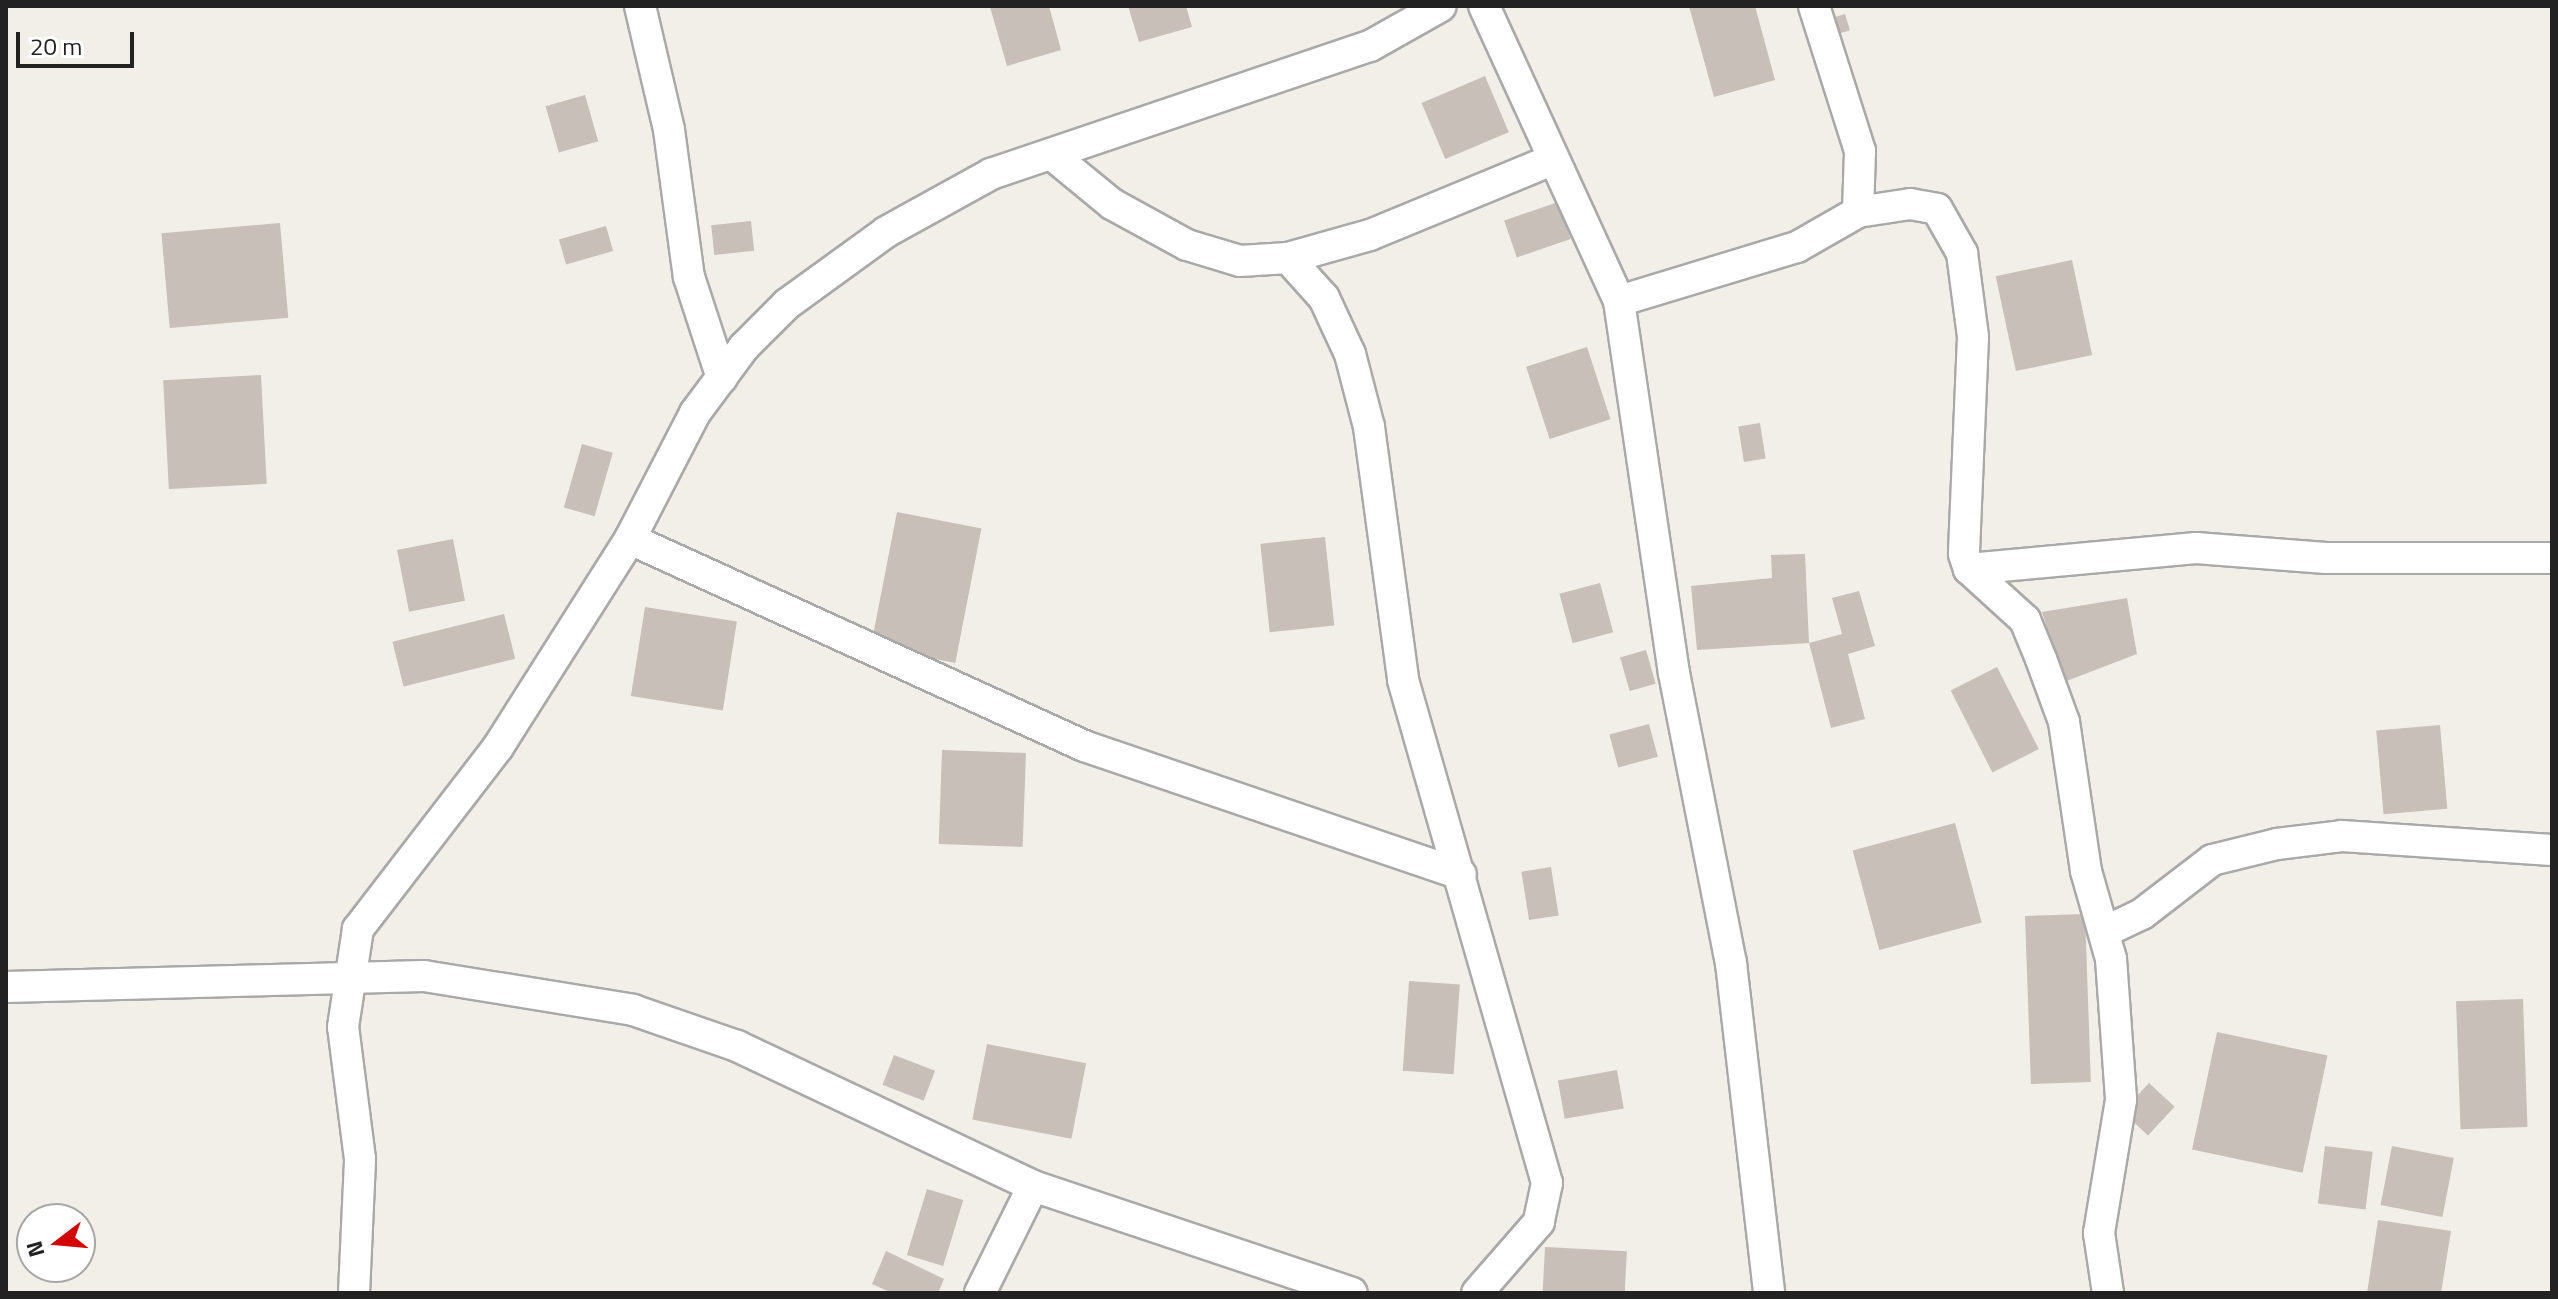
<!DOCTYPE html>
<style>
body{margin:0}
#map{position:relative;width:2558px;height:1299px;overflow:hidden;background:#f2efe9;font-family:"Titillium Web",sans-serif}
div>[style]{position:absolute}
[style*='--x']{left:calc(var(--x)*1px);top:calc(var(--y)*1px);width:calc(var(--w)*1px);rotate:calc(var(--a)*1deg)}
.building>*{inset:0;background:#c7bfb8;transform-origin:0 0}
.roads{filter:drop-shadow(2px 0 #a9a9a9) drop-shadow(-2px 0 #a9a9a9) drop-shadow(0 2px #a9a9a9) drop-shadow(0 -2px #a9a9a9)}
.street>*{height:30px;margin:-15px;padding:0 15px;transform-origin:15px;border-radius:15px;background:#fff}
span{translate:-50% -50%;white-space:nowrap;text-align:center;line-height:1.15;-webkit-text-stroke:6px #fff;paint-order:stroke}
.frame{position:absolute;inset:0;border:8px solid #222;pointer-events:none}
.north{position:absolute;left:16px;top:1203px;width:80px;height:80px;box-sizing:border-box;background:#fff;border:2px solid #a7a7a7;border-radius:50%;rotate:254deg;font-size:22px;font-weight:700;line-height:32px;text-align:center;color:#222}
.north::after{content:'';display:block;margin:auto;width:28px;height:36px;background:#d40000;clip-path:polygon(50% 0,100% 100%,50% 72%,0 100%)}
.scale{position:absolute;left:16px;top:32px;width:118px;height:36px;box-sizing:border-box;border:4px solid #222;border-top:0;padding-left:10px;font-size:24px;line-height:28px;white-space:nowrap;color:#222;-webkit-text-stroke:6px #fff;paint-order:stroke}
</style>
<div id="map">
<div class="building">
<div style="clip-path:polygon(1049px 6px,1061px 50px,1007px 66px,990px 7px)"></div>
<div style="clip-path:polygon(1128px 6px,1186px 6px,1192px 27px,1139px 42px)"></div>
<div style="clip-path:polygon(1689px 6px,1755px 6px,1775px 80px,1714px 97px)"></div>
<div style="left:1845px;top:14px;width:17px;height:12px;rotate:73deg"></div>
<div style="left:1485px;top:76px;width:61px;height:69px;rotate:67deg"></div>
<div style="left:585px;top:95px;width:48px;height:41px;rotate:74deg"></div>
<div style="left:1558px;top:202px;width:39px;height:57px;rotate:71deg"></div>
<div style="left:751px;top:221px;width:30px;height:40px;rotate:84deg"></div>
<div style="left:280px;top:223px;width:95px;height:119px;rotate:85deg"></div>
<div style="left:606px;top:226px;width:26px;height:49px;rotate:74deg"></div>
<div style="left:2072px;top:260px;width:97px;height:78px;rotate:78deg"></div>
<div style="left:1587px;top:347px;width:76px;height:64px;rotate:72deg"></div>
<div style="left:261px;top:375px;width:109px;height:98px;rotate:87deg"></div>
<div style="left:1760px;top:423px;width:36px;height:22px;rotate:81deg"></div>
<div style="left:582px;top:444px;width:32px;height:66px;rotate:16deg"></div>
<div style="left:897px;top:512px;width:86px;height:137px;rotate:11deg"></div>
<div style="left:1325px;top:537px;width:89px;height:65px;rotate:84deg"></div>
<div style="left:453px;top:539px;width:63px;height:57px;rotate:79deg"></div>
<div style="clip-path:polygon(1805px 554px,1809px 643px,1697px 650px,1691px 586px,1772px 578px,1771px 555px)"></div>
<div style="left:1600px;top:583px;width:51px;height:42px;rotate:75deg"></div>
<div style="clip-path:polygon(1859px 591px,1875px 646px,1848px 654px,1865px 719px,1831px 728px,1809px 643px,1842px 634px,1832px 598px)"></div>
<div style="clip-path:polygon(2127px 598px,2137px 654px,2064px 682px,2042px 612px)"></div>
<div style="left:645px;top:607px;width:93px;height:90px;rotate:9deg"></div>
<div style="left:504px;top:614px;width:46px;height:115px;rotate:76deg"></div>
<div style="left:1646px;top:650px;width:35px;height:27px;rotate:74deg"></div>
<div style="left:1997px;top:667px;width:92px;height:52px;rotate:63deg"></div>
<div style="left:1649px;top:724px;width:34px;height:41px;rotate:75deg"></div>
<div style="left:2440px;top:725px;width:84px;height:64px;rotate:85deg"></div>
<div style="left:942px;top:750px;width:84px;height:94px;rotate:2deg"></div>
<div style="left:1955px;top:823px;width:103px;height:106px;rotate:75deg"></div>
<div style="left:1551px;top:867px;width:49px;height:30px;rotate:81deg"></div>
<div style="left:2085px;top:914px;width:168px;height:60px;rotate:88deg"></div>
<div style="left:1409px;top:981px;width:51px;height:90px;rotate:4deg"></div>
<div style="left:2523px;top:999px;width:128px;height:67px;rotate:88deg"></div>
<div style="left:2217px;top:1032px;width:113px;height:120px;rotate:12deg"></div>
<div style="left:987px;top:1044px;width:101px;height:77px;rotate:11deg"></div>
<div style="left:894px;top:1055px;width:44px;height:32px;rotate:21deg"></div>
<div style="left:1617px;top:1070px;width:39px;height:60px;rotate:80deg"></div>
<div style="left:2149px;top:1083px;width:35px;height:39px;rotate:43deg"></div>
<div style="left:2325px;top:1146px;width:48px;height:58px;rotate:7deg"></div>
<div style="left:2392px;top:1146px;width:63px;height:60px;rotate:11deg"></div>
<div style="left:927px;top:1189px;width:38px;height:69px;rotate:17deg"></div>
<div style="clip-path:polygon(2378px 1220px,2451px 1231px,2441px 1293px,2367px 1293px)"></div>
<div style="left:1545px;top:1247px;width:82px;height:46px;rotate:3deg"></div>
<div style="clip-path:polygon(886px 1251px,944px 1279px,938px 1293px,892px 1293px,872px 1284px)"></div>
</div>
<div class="roads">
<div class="street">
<div style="--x:640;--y:6;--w:127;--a:76.8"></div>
<div style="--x:669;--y:130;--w:148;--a:82.3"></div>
<div style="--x:689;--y:277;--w:106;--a:71.9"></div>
<div style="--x:1484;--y:6;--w:324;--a:65.4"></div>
<div style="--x:1619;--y:301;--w:376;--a:81.6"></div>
<div style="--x:1674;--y:673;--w:296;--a:78.9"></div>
<div style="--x:1731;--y:963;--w:332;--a:83.4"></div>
<div style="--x:1051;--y:154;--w:79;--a:39.3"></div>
<div style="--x:1112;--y:204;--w:85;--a:28.7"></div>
<div style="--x:1187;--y:245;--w:55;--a:16.8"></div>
<div style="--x:1240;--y:261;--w:48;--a:-3.6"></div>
<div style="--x:1288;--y:258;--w:85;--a:-15.7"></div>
<div style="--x:1370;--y:235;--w:197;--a:-22.4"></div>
<div style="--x:1858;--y:212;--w:53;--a:-8.7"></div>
<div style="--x:1910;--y:204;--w:27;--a:10"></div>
<div style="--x:1937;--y:209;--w:51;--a:60.4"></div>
<div style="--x:1962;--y:253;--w:85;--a:82.5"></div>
<div style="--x:1973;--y:337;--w:217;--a:92.4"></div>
<div style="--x:1964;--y:554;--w:16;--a:72"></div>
<div style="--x:1969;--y:569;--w:76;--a:42.3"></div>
<div style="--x:2025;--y:620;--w:42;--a:67.7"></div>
<div style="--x:2041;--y:659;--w:67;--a:69.9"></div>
<div style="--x:2064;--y:722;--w:151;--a:81.6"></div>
<div style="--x:2086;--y:871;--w:91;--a:74.1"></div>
<div style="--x:2111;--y:959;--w:141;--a:85.9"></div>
<div style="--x:2121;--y:1100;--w:135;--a:99.4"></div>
<div style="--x:2099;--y:1233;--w:61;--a:81.5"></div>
<div style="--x:1288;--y:258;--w:54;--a:48"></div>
<div style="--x:1324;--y:298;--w:62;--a:65.1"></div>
<div style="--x:1350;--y:354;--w:75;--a:75.4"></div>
<div style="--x:1369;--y:427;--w:255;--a:82.3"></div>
<div style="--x:1403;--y:680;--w:523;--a:74.02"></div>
<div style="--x:1547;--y:1183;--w:40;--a:102"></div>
<div style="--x:1539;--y:1222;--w:94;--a:131.1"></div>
<div style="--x:1619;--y:301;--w:186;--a:-16.9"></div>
<div style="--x:1797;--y:247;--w:70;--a:-29.8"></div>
<div style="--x:1858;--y:212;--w:61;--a:-88.1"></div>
<div style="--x:1860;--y:151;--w:152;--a:-107.6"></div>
<div style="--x:630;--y:539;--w:499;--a:24.5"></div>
<div style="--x:1084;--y:746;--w:398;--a:18.8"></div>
<div style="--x:1969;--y:569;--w:228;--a:-5.3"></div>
<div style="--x:2196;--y:548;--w:130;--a:4.4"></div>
<div style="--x:2326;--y:558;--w:226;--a:0"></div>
<div style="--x:2104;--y:932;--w:42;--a:-25.3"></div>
<div style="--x:2142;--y:914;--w:88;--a:-37.6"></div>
<div style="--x:2212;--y:860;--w:67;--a:-13.8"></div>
<div style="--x:2277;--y:844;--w:65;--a:-7"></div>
<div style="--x:2342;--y:836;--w:210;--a:3.8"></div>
<div style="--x:6;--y:987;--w:418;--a:-1.5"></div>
<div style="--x:424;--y:976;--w:212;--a:9.2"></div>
<div style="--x:633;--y:1010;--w:110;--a:19.1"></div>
<div style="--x:737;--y:1046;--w:327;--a:25.3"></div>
<div style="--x:1033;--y:1186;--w:336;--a:18.5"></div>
<div style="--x:354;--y:1293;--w:134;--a:-87.4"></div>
<div style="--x:360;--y:1159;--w:133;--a:-97.3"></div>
<div style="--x:343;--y:1027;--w:99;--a:-81.3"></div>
<div style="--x:358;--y:929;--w:230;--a:-52.4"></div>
<div style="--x:498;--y:747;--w:246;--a:-57.6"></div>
<div style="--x:630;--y:539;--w:142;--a:-62.7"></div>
<div style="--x:695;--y:413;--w:82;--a:-53.4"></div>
<div style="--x:744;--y:347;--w:61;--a:-45"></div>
<div style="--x:787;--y:304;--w:122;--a:-36"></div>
<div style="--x:886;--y:232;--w:120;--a:-28.9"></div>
<div style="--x:991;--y:174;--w:400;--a:-18.7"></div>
<div style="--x:1370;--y:46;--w:81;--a:-29.4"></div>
<div style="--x:980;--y:1293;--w:119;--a:-63.6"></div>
</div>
</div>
<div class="frame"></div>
<div class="north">N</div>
<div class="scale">20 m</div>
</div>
